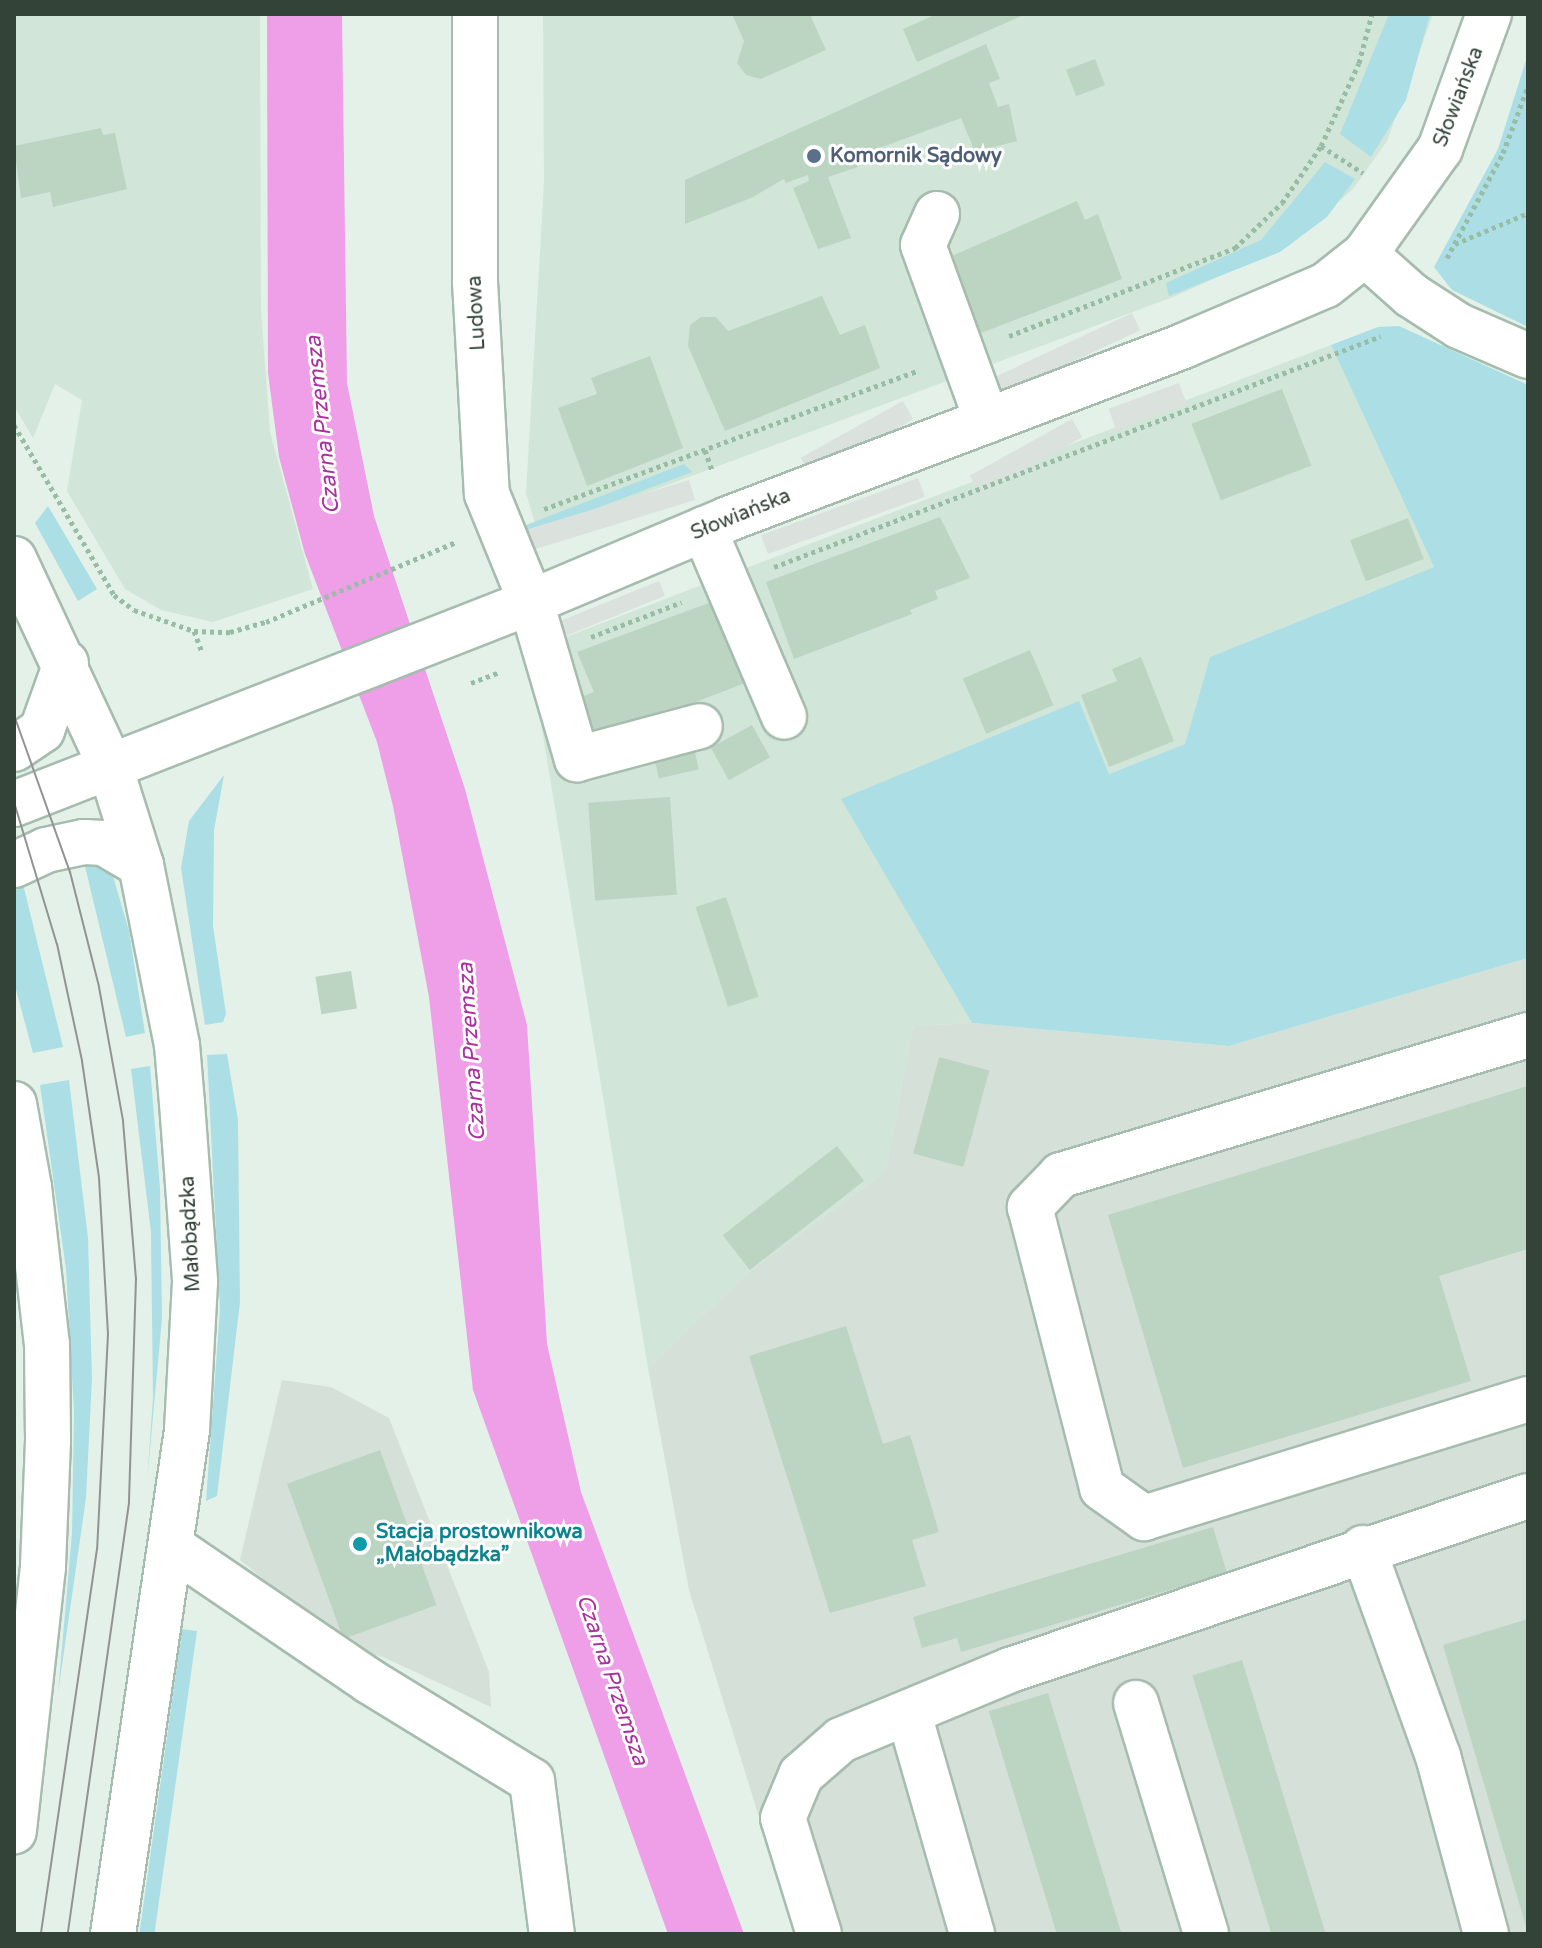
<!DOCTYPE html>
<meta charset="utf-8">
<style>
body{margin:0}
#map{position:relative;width:1542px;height:1948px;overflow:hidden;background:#e3f1e8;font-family:"Varela Round",sans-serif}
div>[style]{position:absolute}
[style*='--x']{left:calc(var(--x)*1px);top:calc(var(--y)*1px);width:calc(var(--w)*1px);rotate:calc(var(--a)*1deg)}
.residential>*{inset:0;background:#d1e5d8}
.industrial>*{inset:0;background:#d5e0d8}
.green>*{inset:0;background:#acdee5;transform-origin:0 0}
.parking>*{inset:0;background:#dbe1dd;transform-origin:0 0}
.water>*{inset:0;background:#ee9fe7}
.building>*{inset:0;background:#bcd5c3;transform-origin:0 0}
.path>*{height:5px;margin-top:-2.5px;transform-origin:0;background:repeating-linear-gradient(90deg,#97bda4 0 4px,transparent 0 8px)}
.roads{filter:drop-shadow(2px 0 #a6bcae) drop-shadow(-2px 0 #a6bcae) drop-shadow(0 2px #a6bcae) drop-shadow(0 -2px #a6bcae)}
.minor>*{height:44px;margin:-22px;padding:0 22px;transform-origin:22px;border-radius:22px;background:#fff}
.tram>*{height:2px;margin:-1px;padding:0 1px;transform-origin:1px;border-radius:1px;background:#939393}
.dots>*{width:22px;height:22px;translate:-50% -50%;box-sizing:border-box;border:4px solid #fff;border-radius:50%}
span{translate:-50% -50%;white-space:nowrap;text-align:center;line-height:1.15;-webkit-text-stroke:6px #fff;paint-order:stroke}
.street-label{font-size:20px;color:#334338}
.service-label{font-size:20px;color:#4e5e75;font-weight:700}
.left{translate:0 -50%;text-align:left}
.culture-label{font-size:20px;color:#0d838f;font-weight:700}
.water-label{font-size:22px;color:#ab309f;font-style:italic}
.frame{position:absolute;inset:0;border:16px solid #334338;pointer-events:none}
</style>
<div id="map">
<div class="residential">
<div style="clip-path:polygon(14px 14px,260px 14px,261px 310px,270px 432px,313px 589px,213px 622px,161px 610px,125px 589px,67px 491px,82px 400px,55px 384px,33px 438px,14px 406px)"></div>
<div style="clip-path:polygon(543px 14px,1433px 14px,1387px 141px,1353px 189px,1291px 244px,1173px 297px,538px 533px,526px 493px,544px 183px)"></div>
<div style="clip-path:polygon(1331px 345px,1434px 567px,1210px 657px,1185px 744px,1109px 774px,1079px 702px,842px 799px,972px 1023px,913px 1026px,886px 1171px,750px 1271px,648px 1368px,529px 651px)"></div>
</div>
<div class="industrial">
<div style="clip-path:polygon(1528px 958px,1528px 1934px,795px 1934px,689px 1590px,648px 1368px,750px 1271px,886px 1171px,913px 1026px,972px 1023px,1229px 1046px)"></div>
<div style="clip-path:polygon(282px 1380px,331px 1387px,389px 1418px,489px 1672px,491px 1707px,383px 1657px,348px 1648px,240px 1560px)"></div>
</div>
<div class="green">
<div style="clip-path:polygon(1389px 14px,1430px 14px,1406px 100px,1371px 157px,1340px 134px)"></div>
<div style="clip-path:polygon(1528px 54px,1528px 327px,1452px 290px,1434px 267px,1498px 149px)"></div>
<div style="clip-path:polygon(1325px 162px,1355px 179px,1327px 217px,1280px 252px,1169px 296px,1166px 283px,1261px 240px)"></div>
<div style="clip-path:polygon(1399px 326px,1528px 385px,1528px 958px,1229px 1046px,972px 1023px,841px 799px,1079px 701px,1109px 774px,1185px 744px,1210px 657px,1434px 567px,1331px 345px,1378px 327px)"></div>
<div style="clip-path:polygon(684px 464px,692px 472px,523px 536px,521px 527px)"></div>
<div style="clip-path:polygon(48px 506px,97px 589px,78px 601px,35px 523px)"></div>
<div style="clip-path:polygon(224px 775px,214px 830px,213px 926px,226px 1014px,223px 1022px,205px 1025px,181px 868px,189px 821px)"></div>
<div style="clip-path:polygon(83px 858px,109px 869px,113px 876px,129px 931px,145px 1033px,126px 1037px)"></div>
<div style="clip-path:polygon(22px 880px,63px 1047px,33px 1053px,14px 982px,14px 891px)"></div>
<div style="clip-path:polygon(227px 1054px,238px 1120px,240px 1302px,217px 1496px,206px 1501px,220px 1309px,207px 1055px)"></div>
<div style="clip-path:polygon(150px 1066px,160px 1188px,162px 1318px,147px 1482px,153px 1398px,151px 1232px,131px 1069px)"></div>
<div style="clip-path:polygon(69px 1080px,88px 1238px,92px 1378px,86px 1498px,58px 1693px,72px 1534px,74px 1411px,66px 1269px,40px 1085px)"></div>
<div style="left:197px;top:1631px;width:306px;height:15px;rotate:98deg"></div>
</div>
<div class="parking">
<div style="left:1132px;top:313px;width:19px;height:158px;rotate:65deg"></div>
<div style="left:1179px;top:383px;width:23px;height:75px;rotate:70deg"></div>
<div style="left:903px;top:401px;width:21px;height:117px;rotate:61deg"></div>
<div style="left:1072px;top:419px;width:21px;height:117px;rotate:61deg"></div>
<div style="left:918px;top:478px;width:20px;height:167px;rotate:70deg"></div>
<div style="left:689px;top:480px;width:21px;height:168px;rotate:73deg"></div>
<div style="left:659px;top:581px;width:16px;height:112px;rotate:68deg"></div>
</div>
<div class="water">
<div style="clip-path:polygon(267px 14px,342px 14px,347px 383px,374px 516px,465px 789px,527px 1025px,547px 1344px,581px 1492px,744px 1934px,668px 1934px,473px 1390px,429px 997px,393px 806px,377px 742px,305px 554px,279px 457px,268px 373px)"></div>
</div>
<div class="building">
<div style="clip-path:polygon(732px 14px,817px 14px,811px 17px,826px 50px,761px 79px,746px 75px,737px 63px,744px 41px)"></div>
<div style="clip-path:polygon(937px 14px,955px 15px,1026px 14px,917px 62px,903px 29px)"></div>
<div style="clip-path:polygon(986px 44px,1000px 79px,989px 83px,998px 107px,1009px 104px,1017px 141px,975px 152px,961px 118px,855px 157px,858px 167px,828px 177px,851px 238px,818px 249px,793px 188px,809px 181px,808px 175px,786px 183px,784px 179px,751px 198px,685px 224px,685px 180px)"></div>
<div style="left:1095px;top:59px;width:28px;height:31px;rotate:69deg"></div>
<div style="clip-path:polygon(101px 128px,103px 135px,115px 133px,127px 189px,53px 207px,50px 192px,21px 198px,14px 146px)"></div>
<div style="clip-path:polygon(1077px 201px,1085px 220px,1098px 214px,1122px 279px,968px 338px,938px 262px)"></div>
<div style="clip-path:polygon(822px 296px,840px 335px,865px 325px,880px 368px,725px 431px,688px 346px,690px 325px,701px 317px,716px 317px,728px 331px)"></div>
<div style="clip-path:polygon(650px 356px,683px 448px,587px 486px,558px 408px,597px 394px,591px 378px)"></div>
<div style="left:1282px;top:389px;width:82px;height:97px;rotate:69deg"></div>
<div style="clip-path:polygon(940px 517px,970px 578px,935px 591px,938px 599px,910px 610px,912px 614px,794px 659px,766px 582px)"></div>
<div style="left:1408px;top:518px;width:44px;height:62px;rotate:69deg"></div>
<div style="clip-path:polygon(722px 598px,753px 680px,597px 740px,581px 697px,594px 692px,577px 652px)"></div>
<div style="left:1030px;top:650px;width:60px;height:73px;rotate:67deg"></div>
<div style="clip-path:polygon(1141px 657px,1174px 741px,1109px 767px,1081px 695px,1117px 681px,1112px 669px)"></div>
<div style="left:752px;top:725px;width:37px;height:47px;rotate:61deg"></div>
<div style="left:693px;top:744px;width:26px;height:41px;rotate:77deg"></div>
<div style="left:670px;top:797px;width:98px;height:82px;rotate:86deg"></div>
<div style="left:726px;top:897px;width:105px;height:32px;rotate:72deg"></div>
<div style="left:351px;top:971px;width:38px;height:36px;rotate:81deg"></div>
<div style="left:939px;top:1057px;width:52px;height:100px;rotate:15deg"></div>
<div style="clip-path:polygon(1528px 1086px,1528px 1249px,1439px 1276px,1471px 1381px,1183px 1468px,1108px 1215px)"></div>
<div style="left:837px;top:1146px;width:44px;height:145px;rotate:52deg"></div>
<div style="clip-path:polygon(846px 1326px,883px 1444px,910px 1435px,939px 1532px,912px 1540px,926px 1586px,830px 1613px,749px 1356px)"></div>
<div style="left:380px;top:1450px;width:165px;height:99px;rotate:70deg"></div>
<div style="clip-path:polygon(1213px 1527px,1227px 1573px,961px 1652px,957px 1638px,922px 1648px,913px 1617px)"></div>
<div style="clip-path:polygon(1528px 1619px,1528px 1930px,1527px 1930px,1443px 1645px)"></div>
<div style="left:1242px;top:1660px;width:287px;height:52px;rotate:73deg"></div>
<div style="left:1048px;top:1693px;width:252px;height:62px;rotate:73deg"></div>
</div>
<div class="path">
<div style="--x:1321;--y:146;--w:50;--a:32.7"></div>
<div style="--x:1455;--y:244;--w:79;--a:-23"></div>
<div style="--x:1447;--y:258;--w:119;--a:-61.9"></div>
<div style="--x:1503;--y:153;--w:72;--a:-69.5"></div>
<div style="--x:1009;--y:336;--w:243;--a:-21.3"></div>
<div style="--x:1235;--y:248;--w:65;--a:-43.8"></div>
<div style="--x:1282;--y:203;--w:69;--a:-55.6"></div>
<div style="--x:1321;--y:146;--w:91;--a:-65.4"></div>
<div style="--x:1359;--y:63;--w:51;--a:-75.1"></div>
<div style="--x:14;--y:425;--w:197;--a:59.5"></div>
<div style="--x:114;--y:595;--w:25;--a:37"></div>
<div style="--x:134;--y:610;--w:64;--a:19.3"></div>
<div style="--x:194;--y:631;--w:36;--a:2"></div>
<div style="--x:230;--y:632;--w:37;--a:-16"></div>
<div style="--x:266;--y:622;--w:206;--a:-22.8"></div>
<div style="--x:705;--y:450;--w:21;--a:71"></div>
<div style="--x:544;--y:509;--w:398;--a:-20.3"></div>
<div style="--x:774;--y:567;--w:649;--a:-20.83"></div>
<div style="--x:194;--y:631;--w:22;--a:69"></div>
<div style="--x:591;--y:637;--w:97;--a:-21"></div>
<div style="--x:471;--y:683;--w:30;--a:-21"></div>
</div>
<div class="roads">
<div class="minor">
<div style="--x:475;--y:14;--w:268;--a:90"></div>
<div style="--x:475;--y:282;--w:212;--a:86.8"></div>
<div style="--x:487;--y:494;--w:117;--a:67.8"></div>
<div style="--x:531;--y:602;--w:164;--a:73.7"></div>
<div style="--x:577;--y:759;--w:127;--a:-15"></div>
<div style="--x:937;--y:214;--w:34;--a:114"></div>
<div style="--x:923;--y:245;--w:187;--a:70"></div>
<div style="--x:1365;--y:254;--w:62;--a:41.7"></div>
<div style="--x:1411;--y:295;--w:57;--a:32.9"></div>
<div style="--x:1459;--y:326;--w:75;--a:23.5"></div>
<div style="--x:704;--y:529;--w:204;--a:66.9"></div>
<div style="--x:14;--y:559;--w:225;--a:65"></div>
<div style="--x:109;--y:763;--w:107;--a:72.6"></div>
<div style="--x:141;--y:865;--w:184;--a:78.7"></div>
<div style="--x:177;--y:1045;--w:58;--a:85.1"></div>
<div style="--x:182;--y:1103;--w:179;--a:85.8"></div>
<div style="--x:195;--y:1282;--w:148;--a:93.1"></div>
<div style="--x:187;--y:1430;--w:509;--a:98.35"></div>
<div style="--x:14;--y:749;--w:34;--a:-34"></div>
<div style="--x:42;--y:730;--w:71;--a:-70.3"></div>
<div style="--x:14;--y:804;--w:555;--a:-21.34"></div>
<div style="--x:531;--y:602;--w:214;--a:-22.8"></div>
<div style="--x:728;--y:519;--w:487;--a:-20.8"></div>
<div style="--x:1183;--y:346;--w:155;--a:-23.1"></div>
<div style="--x:1326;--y:285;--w:50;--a:-38.5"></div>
<div style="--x:1365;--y:254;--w:129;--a:-54.5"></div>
<div style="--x:1440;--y:149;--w:144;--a:-70.1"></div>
<div style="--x:14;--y:865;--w:35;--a:-25"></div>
<div style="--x:46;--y:850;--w:39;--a:-12"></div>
<div style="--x:84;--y:842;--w:20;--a:3"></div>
<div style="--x:104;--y:843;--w:43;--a:30.7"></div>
<div style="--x:1528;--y:1035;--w:488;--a:163.3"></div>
<div style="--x:1061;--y:1175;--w:45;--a:134.1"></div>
<div style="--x:1030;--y:1207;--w:290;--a:75.6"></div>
<div style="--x:1102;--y:1488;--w:52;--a:35.5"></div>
<div style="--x:1144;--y:1518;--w:402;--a:-17.2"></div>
<div style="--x:14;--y:1104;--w:84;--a:79.8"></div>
<div style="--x:29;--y:1187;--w:158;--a:83.5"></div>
<div style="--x:47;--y:1344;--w:97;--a:89.4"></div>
<div style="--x:48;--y:1441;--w:126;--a:92.3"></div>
<div style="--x:43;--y:1567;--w:266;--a:96.3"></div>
<div style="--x:172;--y:1547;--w:238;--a:34.2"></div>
<div style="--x:369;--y:1681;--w:191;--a:31.5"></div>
<div style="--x:532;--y:1781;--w:154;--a:82.6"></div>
<div style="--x:1363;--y:1548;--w:221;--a:70.2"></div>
<div style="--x:1438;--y:1756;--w:184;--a:74.9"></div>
<div style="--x:1136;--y:1703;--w:241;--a:73.1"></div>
<div style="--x:909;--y:1714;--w:229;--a:74"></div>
<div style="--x:819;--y:1934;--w:121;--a:-107.2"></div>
<div style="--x:783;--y:1818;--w:47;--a:-67.3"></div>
<div style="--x:801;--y:1775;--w:53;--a:-41.2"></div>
<div style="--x:841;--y:1740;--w:183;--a:-22.5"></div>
<div style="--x:1010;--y:1670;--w:546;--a:-18.57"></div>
</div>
</div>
<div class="tram">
<div style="--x:14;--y:715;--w:167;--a:70.4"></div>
<div style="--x:70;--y:872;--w:119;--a:75.8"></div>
<div style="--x:99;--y:987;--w:136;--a:79.8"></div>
<div style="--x:123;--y:1121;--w:158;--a:85.3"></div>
<div style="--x:136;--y:1278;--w:225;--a:91.8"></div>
<div style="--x:129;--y:1503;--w:435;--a:98.1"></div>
<div style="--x:14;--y:802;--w:148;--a:73.2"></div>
<div style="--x:57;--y:944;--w:120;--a:77.9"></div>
<div style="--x:82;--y:1061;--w:118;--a:81.7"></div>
<div style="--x:99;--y:1178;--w:156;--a:86.7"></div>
<div style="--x:108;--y:1334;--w:215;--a:92.9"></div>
<div style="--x:97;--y:1549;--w:389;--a:98.3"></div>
</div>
<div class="dots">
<div style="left:814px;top:156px;background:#5c6f8a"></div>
<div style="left:360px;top:1544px;background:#0f9aa8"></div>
</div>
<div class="street-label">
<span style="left:1459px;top:97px;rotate:-69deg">Słowiańska</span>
<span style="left:477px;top:313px;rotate:-93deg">Ludowa</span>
<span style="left:741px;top:515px;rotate:-22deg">Słowiańska</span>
<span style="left:191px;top:1234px;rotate:-93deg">Małobądzka</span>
</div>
<div class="service-label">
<span class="left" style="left:830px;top:156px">Komornik Sądowy</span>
</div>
<div class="culture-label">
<span class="left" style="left:376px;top:1544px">Stacja prostownikowa<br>„Małobądzka”</span>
</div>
<div class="water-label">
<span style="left:323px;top:425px;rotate:-96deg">Czarna Przemsza</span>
<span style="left:472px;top:1052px;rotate:-94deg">Czarna Przemsza</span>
<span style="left:612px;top:1680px;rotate:71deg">Czarna Przemsza</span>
</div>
<div class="frame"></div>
</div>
